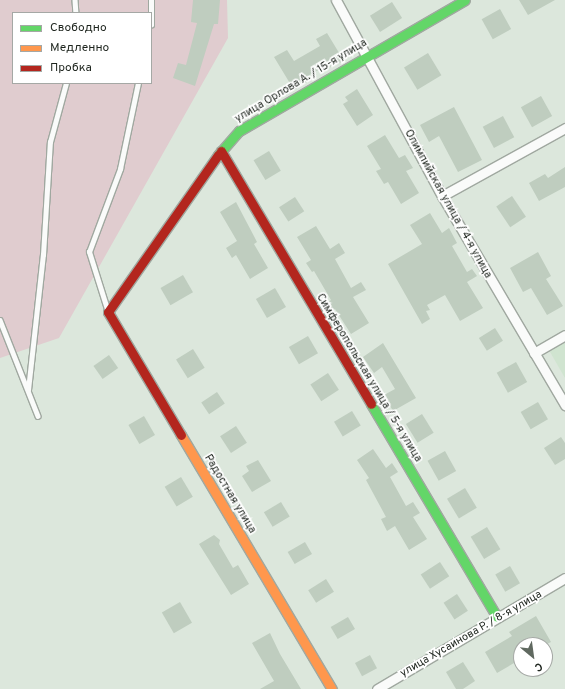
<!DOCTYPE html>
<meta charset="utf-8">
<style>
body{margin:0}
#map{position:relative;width:565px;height:689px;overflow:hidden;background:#dce7dc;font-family:Overpass,sans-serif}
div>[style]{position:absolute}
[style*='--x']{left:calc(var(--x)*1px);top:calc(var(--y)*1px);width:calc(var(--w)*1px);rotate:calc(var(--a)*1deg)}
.built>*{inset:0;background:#d0e4d0}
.green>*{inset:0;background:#e0cccf}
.building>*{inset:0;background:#bfcdbf;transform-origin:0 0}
.roads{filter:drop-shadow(1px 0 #a0a8a0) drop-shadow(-1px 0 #a0a8a0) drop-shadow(0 1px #a0a8a0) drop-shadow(0 -1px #a0a8a0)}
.lane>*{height:4.5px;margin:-2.25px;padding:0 2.25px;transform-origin:2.25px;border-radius:2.25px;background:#fafbfa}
.street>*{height:9px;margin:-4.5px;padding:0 4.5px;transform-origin:4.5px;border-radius:4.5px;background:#fafbfa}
.fast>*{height:9px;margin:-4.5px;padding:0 4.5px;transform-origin:4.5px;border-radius:4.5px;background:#63d668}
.slow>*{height:9px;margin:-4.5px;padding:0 4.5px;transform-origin:4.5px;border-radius:4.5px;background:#ff974d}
.jam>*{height:9px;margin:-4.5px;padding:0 4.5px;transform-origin:4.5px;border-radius:4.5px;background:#b3261e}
span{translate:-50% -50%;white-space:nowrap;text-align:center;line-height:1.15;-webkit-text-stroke:3.5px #fff;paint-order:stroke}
.street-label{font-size:11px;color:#1e251e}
.legend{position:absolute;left:12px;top:12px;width:140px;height:72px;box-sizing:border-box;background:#fff;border:1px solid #a5a8a5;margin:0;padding:5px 7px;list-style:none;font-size:12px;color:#1e251e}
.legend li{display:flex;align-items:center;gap:8px;height:20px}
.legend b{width:20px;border:1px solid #a5a8a5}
.north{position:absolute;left:513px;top:637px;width:40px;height:40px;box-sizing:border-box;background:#fff;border:1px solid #a5a8a5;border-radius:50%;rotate:151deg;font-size:11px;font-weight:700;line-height:16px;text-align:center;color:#1e251e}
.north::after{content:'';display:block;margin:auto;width:14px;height:18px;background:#606960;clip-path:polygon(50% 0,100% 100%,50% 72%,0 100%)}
</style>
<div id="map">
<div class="built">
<div style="clip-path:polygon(565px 334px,565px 378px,546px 345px)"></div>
</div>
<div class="green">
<div style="clip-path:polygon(evenodd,0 0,227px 0,228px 38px,59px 338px,0 358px,0 0,13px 13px,151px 13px,151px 83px,13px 83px,13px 13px)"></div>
</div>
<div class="building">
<div style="clip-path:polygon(193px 0,220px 0,218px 24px,214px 24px,195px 86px,173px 78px,178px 63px,186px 65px,197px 23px,191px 22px)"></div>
<div style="clip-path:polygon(519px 0,555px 0,528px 15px)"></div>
<div style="left:392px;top:2px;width:19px;height:26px;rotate:58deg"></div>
<div style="left:500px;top:9px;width:23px;height:21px;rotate:61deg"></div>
<div style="clip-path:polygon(327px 33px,344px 61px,331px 68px,329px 64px,304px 78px,307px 82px,294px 90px,274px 57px,287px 50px,294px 61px,320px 46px,316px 39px)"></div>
<div style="left:428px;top:53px;width:26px;height:28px;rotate:59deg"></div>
<div style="clip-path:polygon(357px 89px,373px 115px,357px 126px,343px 104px,348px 101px,345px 97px)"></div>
<div style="left:541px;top:96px;width:23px;height:23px;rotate:61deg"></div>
<div style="clip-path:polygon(454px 107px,482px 160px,458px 172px,439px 136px,429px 142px,420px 125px)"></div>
<div style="left:503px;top:116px;width:24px;height:23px;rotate:62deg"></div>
<div style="clip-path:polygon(385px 135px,399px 158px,405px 155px,413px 168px,406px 171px,419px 193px,401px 204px,388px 182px,384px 184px,376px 171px,381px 169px,367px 146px)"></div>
<div style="left:269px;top:151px;width:23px;height:18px;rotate:59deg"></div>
<div style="clip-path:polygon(565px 167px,565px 187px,539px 201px,529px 183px,545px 174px,548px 178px)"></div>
<div style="left:512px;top:196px;width:25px;height:19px;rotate:56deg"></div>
<div style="left:295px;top:197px;width:17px;height:19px;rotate:57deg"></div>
<div style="clip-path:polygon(236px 202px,257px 242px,254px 244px,268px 268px,250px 279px,236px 255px,232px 258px,226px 248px,237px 241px,220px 212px)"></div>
<div style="clip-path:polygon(430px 213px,442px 233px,449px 228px,457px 243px,452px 246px,467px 272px,472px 269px,477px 276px,467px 282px,483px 308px,460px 321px,445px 295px,427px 305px,430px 310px,426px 311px,430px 319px,422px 324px,388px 264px,422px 244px,410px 225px)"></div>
<div style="clip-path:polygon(316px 226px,330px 249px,339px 243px,345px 253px,335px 259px,351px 288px,361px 282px,366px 290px,353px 297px,369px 323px,351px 334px,335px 309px,332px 311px,327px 303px,331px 300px,314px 271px,312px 272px,306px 263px,311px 260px,297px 237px)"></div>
<div style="clip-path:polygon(538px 252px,551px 276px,546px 279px,563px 306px,547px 315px,531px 288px,523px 292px,510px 268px)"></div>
<div style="left:183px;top:275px;width:20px;height:26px;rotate:60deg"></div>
<div style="left:275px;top:288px;width:22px;height:22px;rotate:60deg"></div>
<div style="left:495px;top:328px;width:15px;height:19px;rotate:58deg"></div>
<div style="left:308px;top:336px;width:20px;height:22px;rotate:60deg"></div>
<div style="clip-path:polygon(383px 343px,416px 398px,393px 411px,384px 395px,395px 389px,382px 367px,374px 373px,363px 357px)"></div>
<div style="left:193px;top:349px;width:22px;height:20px;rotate:58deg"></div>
<div style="left:109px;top:355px;width:16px;height:19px;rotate:55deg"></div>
<div style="left:516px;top:362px;width:23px;height:22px;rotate:61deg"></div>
<div style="left:328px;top:373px;width:20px;height:21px;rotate:57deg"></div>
<div style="left:217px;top:392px;width:14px;height:19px;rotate:56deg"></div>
<div style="left:538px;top:402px;width:20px;height:20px;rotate:60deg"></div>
<div style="left:352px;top:411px;width:17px;height:21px;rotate:59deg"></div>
<div style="left:422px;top:414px;width:22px;height:19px;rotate:58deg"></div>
<div style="left:144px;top:416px;width:22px;height:18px;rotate:60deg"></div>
<div style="left:236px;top:426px;width:20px;height:19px;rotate:57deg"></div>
<div style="clip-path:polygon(561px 437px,565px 443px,565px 459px,555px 465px,544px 448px)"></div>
<div style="clip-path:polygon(373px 449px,386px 468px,392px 463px,398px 472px,390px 477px,406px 506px,413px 502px,420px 513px,413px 517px,427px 539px,409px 550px,395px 526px,387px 531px,381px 519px,386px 517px,366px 480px,369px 478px,357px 460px)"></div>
<div style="left:445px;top:451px;width:23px;height:20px;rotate:61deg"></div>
<div style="clip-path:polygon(258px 460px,271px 481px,252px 492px,242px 476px,249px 471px,246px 466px)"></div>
<div style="left:181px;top:477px;width:23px;height:19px;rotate:59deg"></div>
<div style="left:465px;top:488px;width:23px;height:21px;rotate:59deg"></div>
<div style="left:281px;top:502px;width:17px;height:20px;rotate:59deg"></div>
<div style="left:487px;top:527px;width:26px;height:19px;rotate:59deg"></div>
<div style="clip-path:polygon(214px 535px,220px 540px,219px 544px,233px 568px,238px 565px,249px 584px,231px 595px,199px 544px)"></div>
<div style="left:305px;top:542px;width:14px;height:20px;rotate:60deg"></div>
<div style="left:440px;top:562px;width:17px;height:23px;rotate:57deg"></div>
<div style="left:510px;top:566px;width:20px;height:17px;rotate:60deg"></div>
<div style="left:326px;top:579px;width:15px;height:21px;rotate:58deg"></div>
<div style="left:457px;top:594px;width:20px;height:16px;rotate:57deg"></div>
<div style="left:180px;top:602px;width:24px;height:21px;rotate:60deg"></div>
<div style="clip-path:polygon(536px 616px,551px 642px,545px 645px,521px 645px,521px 659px,497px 673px,485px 652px,512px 636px,509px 632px)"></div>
<div style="left:348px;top:617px;width:14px;height:20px;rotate:60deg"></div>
<div style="clip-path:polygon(270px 633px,280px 654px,301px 689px,260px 689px,274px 681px,252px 643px)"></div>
<div style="left:370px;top:655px;width:15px;height:17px;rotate:62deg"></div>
<div style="clip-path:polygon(463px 662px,475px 681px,463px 689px,456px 689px,446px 672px)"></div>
</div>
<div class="roads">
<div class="lane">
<div style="--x:75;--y:0;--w:13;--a:86"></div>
<div style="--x:151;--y:25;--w:25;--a:-90"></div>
<div style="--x:107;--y:309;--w:60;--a:-107.5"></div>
<div style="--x:89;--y:252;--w:89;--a:-69.5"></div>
<div style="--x:120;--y:169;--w:88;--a:-78.2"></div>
<div style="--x:0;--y:320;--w:103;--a:68.4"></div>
<div style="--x:28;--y:390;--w:136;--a:-83.7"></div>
<div style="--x:43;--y:255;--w:113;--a:-86.5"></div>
<div style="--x:50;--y:142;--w:61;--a:-74.8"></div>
</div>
<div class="street">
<div style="--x:336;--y:0;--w:223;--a:61.6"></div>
<div style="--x:442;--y:196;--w:243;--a:59.5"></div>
<div style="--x:442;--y:196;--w:141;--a:-28.9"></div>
<div style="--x:534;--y:353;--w:36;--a:-30"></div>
<div style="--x:377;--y:689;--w:218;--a:-30.6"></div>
</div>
<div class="fast">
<div style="--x:218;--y:155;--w:32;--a:-49"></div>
<div style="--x:239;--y:131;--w:261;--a:-30.1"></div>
<div style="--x:371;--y:404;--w:247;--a:59.4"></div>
</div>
<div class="slow">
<div style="--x:181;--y:435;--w:295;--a:59.3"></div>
</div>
<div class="jam">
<div style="--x:221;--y:151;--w:294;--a:59.3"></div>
<div style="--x:181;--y:435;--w:143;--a:-120.7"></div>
<div style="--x:108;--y:312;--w:192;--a:-55"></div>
</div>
</div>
<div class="street-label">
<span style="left:301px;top:81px;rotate:-31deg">улица Орлова А. / 15-я улица</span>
<span style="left:448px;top:204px;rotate:61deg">Олимпийская улица / 4-я улица</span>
<span style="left:369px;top:378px;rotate:59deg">Симферопольская улица / 5-я улица</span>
<span style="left:230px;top:494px;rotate:59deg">Радостная улица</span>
<span style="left:471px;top:634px;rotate:-30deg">улица Хусаинова Р. / 8-я улица</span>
</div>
<ul class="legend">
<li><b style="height:5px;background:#63d668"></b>Свободно</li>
<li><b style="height:5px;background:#ff974d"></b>Медленно</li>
<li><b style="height:5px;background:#b3261e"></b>Пробка</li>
</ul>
<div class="north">С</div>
</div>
